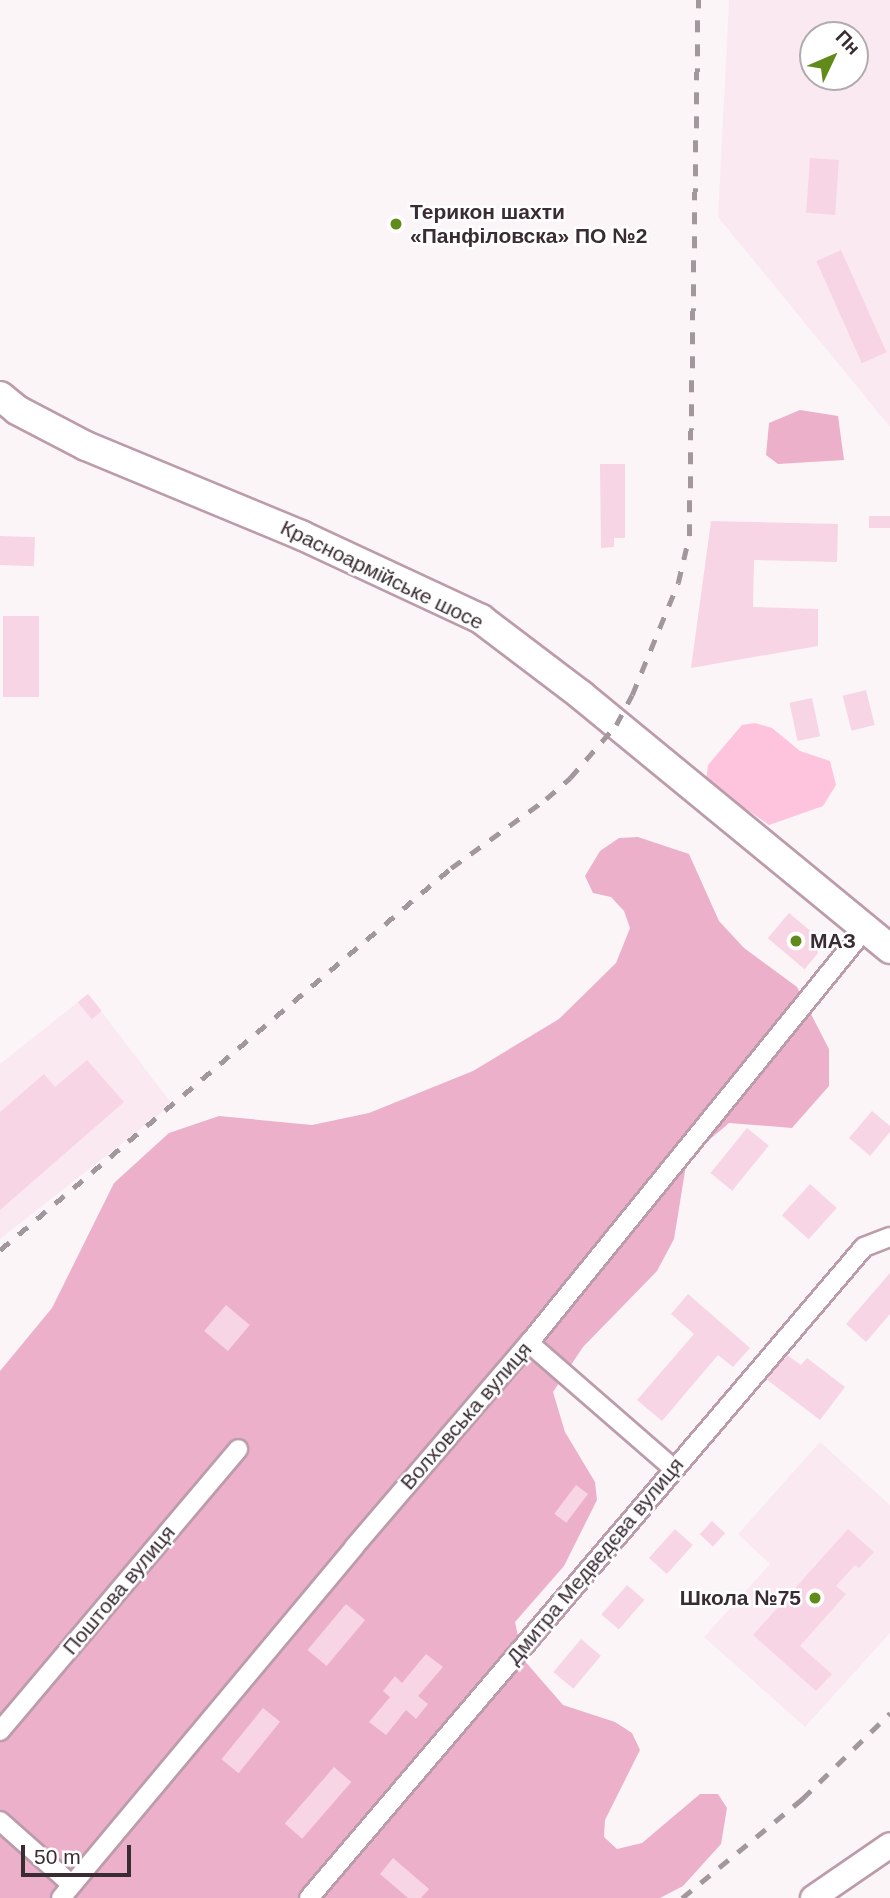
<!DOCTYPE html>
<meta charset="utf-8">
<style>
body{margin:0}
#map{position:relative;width:890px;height:1898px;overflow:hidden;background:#fcf5f8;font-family:Arial,sans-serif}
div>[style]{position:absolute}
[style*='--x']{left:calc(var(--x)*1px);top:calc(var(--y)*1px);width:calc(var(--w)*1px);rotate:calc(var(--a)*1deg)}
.built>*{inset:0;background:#fbe9f1}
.green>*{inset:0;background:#fec4de}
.forest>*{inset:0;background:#ecb0cb}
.building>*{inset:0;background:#f8d5e4;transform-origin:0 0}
.roads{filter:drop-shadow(2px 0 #bc9caa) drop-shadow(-2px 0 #bc9caa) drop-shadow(0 2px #bc9caa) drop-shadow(0 -2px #bc9caa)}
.street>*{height:18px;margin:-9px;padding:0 9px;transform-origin:9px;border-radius:9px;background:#fff}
.secondary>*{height:24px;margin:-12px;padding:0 12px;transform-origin:12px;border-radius:12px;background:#fff}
.primary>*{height:28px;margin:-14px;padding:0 14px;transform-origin:14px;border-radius:14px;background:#fff}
.rail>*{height:4.5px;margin-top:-2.25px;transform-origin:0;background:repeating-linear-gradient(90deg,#a1979c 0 12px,transparent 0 24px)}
.dots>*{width:19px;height:19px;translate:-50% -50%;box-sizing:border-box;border:4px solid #fff;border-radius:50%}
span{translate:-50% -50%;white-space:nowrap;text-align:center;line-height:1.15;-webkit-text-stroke:5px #fff;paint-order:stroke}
.poi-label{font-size:21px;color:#392c32;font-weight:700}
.left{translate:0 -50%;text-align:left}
.right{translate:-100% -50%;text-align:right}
.street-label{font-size:21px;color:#392c32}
.north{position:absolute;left:799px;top:21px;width:70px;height:70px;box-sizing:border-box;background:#fff;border:2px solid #b0abad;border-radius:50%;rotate:46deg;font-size:19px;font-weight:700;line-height:28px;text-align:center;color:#392c32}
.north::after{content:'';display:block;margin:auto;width:24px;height:32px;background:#608b1b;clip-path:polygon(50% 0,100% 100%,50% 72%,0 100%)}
.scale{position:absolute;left:21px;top:1845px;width:110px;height:32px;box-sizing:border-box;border:4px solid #392c32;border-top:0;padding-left:9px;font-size:21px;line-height:24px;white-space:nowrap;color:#392c32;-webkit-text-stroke:5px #fff;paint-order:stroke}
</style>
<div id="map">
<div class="built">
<div style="clip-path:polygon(evenodd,729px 0,890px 0,890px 427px,718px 217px,729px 0,813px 35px,855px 35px,855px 77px,813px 77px,813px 35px)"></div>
<div style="clip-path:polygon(88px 994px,172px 1104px,0 1239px,0 1064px)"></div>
<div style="clip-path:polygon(820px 1442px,890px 1505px,890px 1633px,805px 1727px,704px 1637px,770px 1564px,738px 1534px)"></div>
</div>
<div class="green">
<div style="clip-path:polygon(755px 723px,772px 728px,800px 751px,830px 761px,836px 785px,823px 806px,769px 825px,706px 781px,708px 765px,742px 725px)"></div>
</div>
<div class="forest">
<div style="clip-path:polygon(800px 410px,838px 416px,844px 460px,778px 464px,766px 455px,769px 423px)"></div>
<div style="clip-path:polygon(638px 837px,689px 854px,719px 921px,744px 948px,797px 987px,829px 1049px,829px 1086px,792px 1128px,729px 1123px,687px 1159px,674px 1239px,657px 1271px,583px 1347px,553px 1392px,565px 1432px,595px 1482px,597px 1500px,564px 1566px,515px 1622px,523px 1659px,563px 1705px,615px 1722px,632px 1733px,640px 1750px,605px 1820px,604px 1837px,617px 1849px,642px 1843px,700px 1794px,718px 1794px,727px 1808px,721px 1844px,683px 1886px,660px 1898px,0 1898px,0 1371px,52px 1308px,114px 1183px,169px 1133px,219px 1116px,312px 1125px,369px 1113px,473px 1071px,559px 1019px,616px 963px,630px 928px,624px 911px,611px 897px,593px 893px,585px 876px,600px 851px,619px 838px)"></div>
</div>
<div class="building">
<div style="left:810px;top:158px;width:29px;height:55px;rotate:4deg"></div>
<div style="left:841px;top:250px;width:112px;height:27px;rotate:66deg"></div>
<div style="clip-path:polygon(600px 464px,625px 464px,625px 538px,614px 538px,614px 547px,601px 548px)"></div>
<div style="left:869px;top:516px;width:21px;height:12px"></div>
<div style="clip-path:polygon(711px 521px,838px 524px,837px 562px,754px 560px,753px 607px,818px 609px,818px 646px,691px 668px)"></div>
<div style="left:0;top:536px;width:35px;height:29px;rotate:2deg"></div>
<div style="left:3px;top:616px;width:36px;height:81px"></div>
<div style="left:866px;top:690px;width:36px;height:24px;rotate:76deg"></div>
<div style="left:812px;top:698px;width:39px;height:23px;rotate:78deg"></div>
<div style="left:789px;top:913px;width:48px;height:33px;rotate:40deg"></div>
<div style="left:88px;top:994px;width:22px;height:13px;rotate:51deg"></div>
<div style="clip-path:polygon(87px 1060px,124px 1102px,0 1210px,0 1112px,44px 1074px,55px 1087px)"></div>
<div style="clip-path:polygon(872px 1111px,890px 1126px,890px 1132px,870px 1156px,849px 1138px)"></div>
<div style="left:747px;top:1128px;width:28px;height:58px;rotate:39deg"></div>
<div style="left:810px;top:1184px;width:36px;height:42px;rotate:42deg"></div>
<div style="clip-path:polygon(890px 1273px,890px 1314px,866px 1342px,846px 1324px)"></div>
<div style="clip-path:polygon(688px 1294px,750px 1348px,733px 1367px,718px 1355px,662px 1421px,637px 1400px,694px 1334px,671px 1314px)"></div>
<div style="left:226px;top:1305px;width:31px;height:34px;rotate:40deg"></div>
<div style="clip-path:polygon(787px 1355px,801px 1365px,807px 1358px,845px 1387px,820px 1420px,766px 1379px)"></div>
<div style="left:576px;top:1485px;width:15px;height:36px;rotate:37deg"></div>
<div style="left:712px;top:1521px;width:18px;height:18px;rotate:43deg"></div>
<div style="left:675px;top:1529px;width:24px;height:39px;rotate:42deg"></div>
<div style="clip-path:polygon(848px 1529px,874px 1552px,859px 1568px,855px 1565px,836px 1586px,846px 1594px,800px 1646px,832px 1674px,816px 1691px,753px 1635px)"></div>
<div style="left:627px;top:1585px;width:23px;height:39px;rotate:41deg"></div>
<div style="left:346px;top:1604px;width:25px;height:60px;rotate:40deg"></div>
<div style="left:581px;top:1639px;width:26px;height:43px;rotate:40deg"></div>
<div style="clip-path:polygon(426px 1654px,443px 1667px,418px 1696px,428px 1704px,416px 1719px,406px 1710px,386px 1735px,369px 1722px,390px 1697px,383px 1691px,395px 1676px,402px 1683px)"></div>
<div style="left:263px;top:1708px;width:22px;height:66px;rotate:39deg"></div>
<div style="left:334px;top:1767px;width:23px;height:75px;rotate:41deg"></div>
<div style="clip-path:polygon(393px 1858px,429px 1889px,421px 1898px,408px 1898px,380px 1874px)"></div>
</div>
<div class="roads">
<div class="street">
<div style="--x:529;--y:1343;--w:191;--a:41"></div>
<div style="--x:0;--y:1731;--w:369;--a:-49.8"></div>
<div style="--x:0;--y:1821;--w:96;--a:41.6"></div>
<div style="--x:61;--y:1898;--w:457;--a:-50.1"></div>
<div style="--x:354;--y:1547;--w:269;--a:-49.4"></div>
<div style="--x:529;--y:1343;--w:533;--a:-50.94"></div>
<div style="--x:309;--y:1898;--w:855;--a:-49.55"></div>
<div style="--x:864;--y:1247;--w:28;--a:-21"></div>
</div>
<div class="secondary">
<div style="--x:813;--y:1898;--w:93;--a:-34.5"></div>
</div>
<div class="primary">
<div style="--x:0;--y:396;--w:22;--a:39"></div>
<div style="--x:17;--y:410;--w:78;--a:27.6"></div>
<div style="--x:86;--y:446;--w:233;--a:22.5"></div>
<div style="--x:301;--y:535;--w:199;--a:25"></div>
<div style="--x:481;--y:619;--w:126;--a:37.2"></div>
<div style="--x:581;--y:695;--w:400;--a:39.4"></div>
</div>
</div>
<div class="rail">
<div style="--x:0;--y:1250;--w:591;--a:-40.26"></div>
<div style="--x:451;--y:868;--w:117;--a:-36"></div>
<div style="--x:546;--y:799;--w:32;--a:-41"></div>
<div style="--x:570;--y:778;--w:70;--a:-49"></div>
<div style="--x:616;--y:725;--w:34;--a:-62"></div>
<div style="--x:632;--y:695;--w:121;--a:-67.7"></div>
<div style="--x:678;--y:583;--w:48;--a:-76.8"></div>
<div style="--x:689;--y:536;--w:536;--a:-89.04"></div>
<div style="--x:682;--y:1898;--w:156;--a:-39.5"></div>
<div style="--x:802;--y:1799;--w:123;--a:-44.3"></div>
</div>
<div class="dots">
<div style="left:396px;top:224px;background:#608b1b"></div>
<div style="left:796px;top:941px;background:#608b1b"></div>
<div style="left:815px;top:1598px;background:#608b1b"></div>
</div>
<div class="poi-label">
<span class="left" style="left:410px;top:224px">Терикон шахти<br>«Панфiловска» ПО №2</span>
<span class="left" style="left:810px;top:941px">МАЗ</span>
<span class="right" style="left:801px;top:1598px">Школа №75</span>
</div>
<div class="street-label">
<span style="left:382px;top:575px;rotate:26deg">Красноармійське шосе</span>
<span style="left:466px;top:1416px;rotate:-49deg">Волховська вулиця</span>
<span style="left:595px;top:1561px;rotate:-50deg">Дмитра Медведєва вулиця</span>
<span style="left:119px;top:1590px;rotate:-50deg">Поштова вулиця</span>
</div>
<div class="north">Пн</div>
<div class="scale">50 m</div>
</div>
